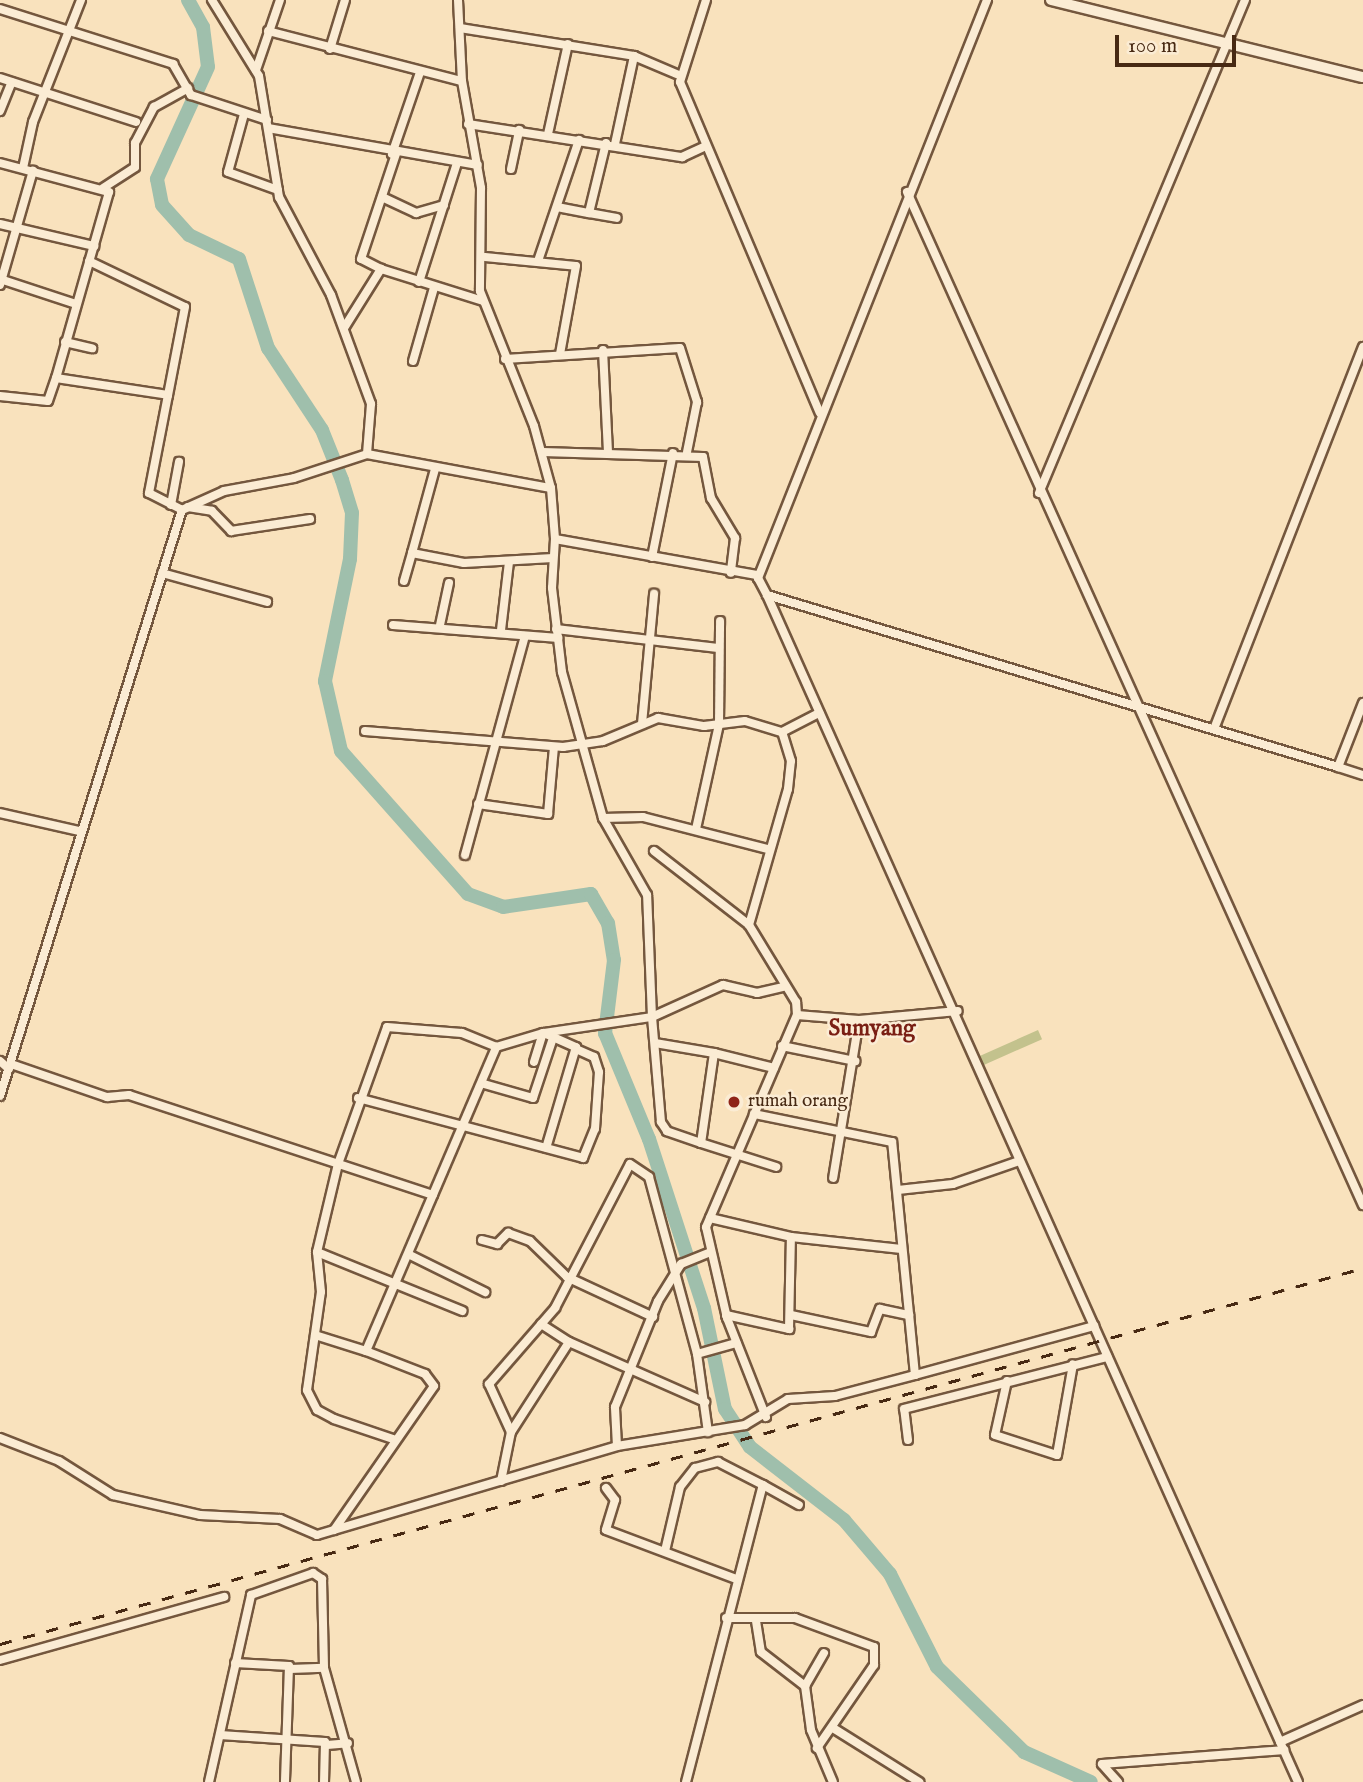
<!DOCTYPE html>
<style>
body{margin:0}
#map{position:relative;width:1363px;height:1782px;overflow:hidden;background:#f9e2bd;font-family:"IM FELL English",serif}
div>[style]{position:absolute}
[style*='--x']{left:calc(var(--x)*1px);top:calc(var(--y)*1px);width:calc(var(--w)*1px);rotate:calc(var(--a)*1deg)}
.green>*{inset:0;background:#c3c28d;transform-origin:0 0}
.river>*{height:14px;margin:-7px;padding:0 7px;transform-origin:7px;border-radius:7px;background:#9fbfac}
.roads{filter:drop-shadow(2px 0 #74573e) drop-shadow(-2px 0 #74573e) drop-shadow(0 2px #74573e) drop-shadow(0 -2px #74573e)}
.minor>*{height:8px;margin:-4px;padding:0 4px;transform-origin:4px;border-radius:4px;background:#fbecd4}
.secondary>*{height:10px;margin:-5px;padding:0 5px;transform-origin:5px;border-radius:5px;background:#fbecd4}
.rail>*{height:2.5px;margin-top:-1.25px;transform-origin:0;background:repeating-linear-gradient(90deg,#472913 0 12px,transparent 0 24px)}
.dots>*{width:19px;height:19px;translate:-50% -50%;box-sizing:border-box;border:4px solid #fbecd4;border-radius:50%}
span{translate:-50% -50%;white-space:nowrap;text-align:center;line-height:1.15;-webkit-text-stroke:5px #fbecd4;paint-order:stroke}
.poi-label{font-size:19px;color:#472913}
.left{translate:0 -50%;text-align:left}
.quarter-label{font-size:23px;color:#7a1f14;font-weight:700}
.scale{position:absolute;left:1115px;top:35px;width:121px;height:32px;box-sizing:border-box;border:4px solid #472913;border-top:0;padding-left:9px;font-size:21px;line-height:24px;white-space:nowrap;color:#472913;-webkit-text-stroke:5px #fbecd4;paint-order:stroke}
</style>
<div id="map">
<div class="green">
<div style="left:1038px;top:1030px;width:10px;height:65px;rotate:66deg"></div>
</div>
<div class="river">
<div style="--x:188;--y:0;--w:31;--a:61"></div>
<div style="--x:203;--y:27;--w:40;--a:82.9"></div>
<div style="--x:208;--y:67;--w:123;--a:114.5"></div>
<div style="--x:157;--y:179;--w:26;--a:79"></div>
<div style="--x:162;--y:205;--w:40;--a:48"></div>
<div style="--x:189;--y:235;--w:55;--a:25.6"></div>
<div style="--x:239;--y:259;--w:94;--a:72"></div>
<div style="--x:268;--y:348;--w:98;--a:56.6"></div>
<div style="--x:322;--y:430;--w:54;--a:68.2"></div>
<div style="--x:342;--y:480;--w:34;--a:73"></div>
<div style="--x:352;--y:513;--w:46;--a:92.5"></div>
<div style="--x:350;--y:559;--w:125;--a:101.6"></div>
<div style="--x:325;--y:681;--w:72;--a:77.1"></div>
<div style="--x:341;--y:751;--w:191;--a:48.4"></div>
<div style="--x:468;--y:894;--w:37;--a:20"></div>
<div style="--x:503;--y:907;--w:89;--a:-8.4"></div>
<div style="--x:591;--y:894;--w:34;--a:60"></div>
<div style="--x:608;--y:923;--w:37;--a:81"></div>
<div style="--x:614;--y:960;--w:74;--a:97"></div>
<div style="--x:605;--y:1033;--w:115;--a:67.5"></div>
<div style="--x:649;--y:1139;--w:178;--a:72"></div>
<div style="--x:704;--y:1308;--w:103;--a:78.3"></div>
<div style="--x:725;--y:1409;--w:45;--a:56.7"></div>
<div style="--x:750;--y:1447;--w:119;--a:37.8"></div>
<div style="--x:844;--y:1520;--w:71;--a:49.6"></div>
<div style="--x:890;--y:1574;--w:104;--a:63.2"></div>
<div style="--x:937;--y:1667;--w:122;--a:44.3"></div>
<div style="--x:1024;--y:1752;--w:73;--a:24.1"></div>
</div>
<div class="roads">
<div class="minor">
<div style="--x:212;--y:0;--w:89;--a:58.3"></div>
<div style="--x:259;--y:76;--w:123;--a:80.6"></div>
<div style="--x:279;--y:197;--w:111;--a:62"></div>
<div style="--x:331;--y:295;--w:116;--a:69.8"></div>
<div style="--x:371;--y:404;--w:50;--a:94.6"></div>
<div style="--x:367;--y:454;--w:187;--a:10.5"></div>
<div style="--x:551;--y:488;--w:51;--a:85.5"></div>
<div style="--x:555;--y:539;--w:205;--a:10.1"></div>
<div style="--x:458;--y:0;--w:81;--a:87.2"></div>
<div style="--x:462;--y:81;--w:109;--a:79.9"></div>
<div style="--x:481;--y:188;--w:103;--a:90.6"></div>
<div style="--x:480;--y:291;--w:145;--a:68.2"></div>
<div style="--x:534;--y:426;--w:64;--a:74.7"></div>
<div style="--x:706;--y:0;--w:86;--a:107.6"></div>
<div style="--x:680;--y:82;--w:359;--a:67.1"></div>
<div style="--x:987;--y:0;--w:622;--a:111.61"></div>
<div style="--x:758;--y:578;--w:19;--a:62"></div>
<div style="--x:767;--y:595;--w:596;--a:16.76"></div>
<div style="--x:0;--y:9;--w:182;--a:17.6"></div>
<div style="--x:173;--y:64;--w:36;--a:60"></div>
<div style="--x:191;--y:95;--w:80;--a:18.2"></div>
<div style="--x:460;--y:28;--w:176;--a:9.1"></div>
<div style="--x:634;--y:56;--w:49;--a:22.9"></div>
<div style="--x:268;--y:31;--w:200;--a:14.5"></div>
<div style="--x:330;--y:49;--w:51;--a:-73"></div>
<div style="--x:256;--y:70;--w:74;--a:-71.1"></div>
<div style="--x:0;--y:78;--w:143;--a:17.9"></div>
<div style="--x:0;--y:111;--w:31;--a:-68"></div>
<div style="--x:244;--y:114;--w:60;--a:105.4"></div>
<div style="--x:228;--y:172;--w:53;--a:19.8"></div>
<div style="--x:468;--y:124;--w:217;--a:8.8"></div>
<div style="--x:682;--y:157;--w:26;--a:-25"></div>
<div style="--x:268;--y:128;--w:213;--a:10"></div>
<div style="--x:548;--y:134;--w:92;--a:-77.5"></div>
<div style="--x:606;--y:143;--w:72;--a:103.7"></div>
<div style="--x:589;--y:213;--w:28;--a:10"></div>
<div style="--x:615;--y:144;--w:90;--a:-77.8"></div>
<div style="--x:392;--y:154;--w:87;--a:-71.1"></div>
<div style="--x:0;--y:163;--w:113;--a:14.9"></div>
<div style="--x:109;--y:192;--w:193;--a:105.9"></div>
<div style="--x:56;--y:378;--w:113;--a:8.6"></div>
<div style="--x:168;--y:395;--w:100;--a:101"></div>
<div style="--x:149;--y:493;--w:37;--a:27"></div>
<div style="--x:23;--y:168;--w:47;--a:-77.7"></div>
<div style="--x:33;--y:122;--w:131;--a:-68.5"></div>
<div style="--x:511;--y:169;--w:40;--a:-78"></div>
<div style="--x:103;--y:188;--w:38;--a:-33"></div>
<div style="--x:135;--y:167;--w:24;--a:-90"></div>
<div style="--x:135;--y:143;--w:41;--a:-62.2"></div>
<div style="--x:154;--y:107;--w:39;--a:-29"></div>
<div style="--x:907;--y:192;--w:1111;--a:65.77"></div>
<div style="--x:382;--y:197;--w:38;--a:25"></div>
<div style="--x:416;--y:213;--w:29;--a:-16"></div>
<div style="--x:557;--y:207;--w:33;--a:11"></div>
<div style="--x:0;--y:224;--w:97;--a:13.2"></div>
<div style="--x:485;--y:257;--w:91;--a:5.6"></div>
<div style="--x:576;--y:266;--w:89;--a:100.3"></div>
<div style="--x:89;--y:261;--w:106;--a:25.6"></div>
<div style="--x:185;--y:307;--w:90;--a:100.9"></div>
<div style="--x:538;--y:261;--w:128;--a:-71.3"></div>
<div style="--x:381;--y:269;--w:107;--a:17.4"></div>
<div style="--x:0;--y:279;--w:80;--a:18.2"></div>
<div style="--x:419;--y:282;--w:125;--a:-72.3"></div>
<div style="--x:0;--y:285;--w:119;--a:-73.9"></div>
<div style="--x:344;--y:328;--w:70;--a:-57.9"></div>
<div style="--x:381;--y:269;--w:22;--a:-153"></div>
<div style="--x:361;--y:259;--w:111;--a:-71.6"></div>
<div style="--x:65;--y:342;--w:28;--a:13"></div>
<div style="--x:603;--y:350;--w:101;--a:87.2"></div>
<div style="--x:505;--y:359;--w:175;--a:-3.6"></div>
<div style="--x:680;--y:348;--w:57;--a:72.5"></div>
<div style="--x:697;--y:402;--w:51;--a:101.3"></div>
<div style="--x:413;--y:361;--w:76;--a:-74"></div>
<div style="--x:0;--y:396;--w:48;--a:5.9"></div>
<div style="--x:48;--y:401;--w:24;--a:-71"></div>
<div style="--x:543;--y:452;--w:160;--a:1.8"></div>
<div style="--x:703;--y:457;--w:42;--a:79"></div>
<div style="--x:711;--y:498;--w:47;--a:59"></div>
<div style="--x:735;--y:538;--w:35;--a:97"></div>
<div style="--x:435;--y:469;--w:87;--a:105.3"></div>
<div style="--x:412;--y:553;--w:53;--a:10.9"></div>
<div style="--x:464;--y:563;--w:89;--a:-3.2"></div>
<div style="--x:1039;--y:493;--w:534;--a:-67.32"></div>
<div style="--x:171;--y:505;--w:44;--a:-79.5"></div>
<div style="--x:188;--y:507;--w:24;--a:9"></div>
<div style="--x:212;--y:511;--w:28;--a:46"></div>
<div style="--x:231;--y:531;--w:80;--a:-8.6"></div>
<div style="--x:652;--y:557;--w:106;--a:-78.6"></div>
<div style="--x:162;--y:573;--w:109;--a:15.4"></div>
<div style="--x:404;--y:581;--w:29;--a:-74"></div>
<div style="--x:767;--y:595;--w:1300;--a:65.9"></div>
<div style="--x:393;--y:625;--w:166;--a:4.5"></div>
<div style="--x:440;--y:625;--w:43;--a:-77.9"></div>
<div style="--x:556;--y:629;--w:163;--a:6.7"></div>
<div style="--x:501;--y:630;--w:68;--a:-83.3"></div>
<div style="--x:1363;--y:703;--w:69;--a:111.3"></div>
<div style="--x:1338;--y:767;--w:26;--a:18"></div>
<div style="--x:642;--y:724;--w:131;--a:-84.7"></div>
<div style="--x:1214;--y:729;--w:410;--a:-68.7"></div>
<div style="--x:365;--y:731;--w:199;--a:4.6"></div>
<div style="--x:563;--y:747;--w:40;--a:-8.5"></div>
<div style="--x:603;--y:741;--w:60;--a:-22.7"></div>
<div style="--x:658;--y:718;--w:47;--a:9.9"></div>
<div style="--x:704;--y:726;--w:41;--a:-7"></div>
<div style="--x:745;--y:721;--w:39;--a:17"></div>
<div style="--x:782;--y:732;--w:42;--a:-27.2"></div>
<div style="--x:478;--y:804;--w:71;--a:8.1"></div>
<div style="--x:548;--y:814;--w:67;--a:-84.9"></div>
<div style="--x:0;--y:813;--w:81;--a:12.8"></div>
<div style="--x:603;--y:818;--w:40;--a:-1.4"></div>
<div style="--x:643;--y:817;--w:129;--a:14.4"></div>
<div style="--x:696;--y:829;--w:107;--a:-77.6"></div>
<div style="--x:719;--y:724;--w:103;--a:-89.4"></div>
<div style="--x:654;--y:851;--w:120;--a:37.9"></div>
<div style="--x:465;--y:855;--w:227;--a:-74.7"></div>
<div style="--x:797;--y:1015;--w:62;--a:4.6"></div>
<div style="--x:859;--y:1020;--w:160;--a:99.3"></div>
<div style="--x:859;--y:1020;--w:99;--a:-5.2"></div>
<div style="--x:544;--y:1033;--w:35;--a:24"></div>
<div style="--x:576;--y:1047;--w:105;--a:106.5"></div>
<div style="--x:655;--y:1043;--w:60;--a:9.6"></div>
<div style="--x:782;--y:1046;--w:75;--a:11.6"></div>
<div style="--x:0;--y:1061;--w:12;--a:42"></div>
<div style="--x:534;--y:1062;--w:30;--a:-73"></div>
<div style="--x:11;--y:1064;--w:102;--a:19"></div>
<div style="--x:107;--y:1097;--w:22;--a:-5"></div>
<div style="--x:129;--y:1095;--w:320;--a:18.2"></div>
<div style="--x:774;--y:1068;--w:62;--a:-166"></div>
<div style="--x:714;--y:1053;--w:91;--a:98.2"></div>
<div style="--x:701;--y:1143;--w:79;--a:17.7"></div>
<div style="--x:484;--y:1084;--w:51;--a:15.9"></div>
<div style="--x:533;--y:1098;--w:60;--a:-71.6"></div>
<div style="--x:0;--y:1096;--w:614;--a:-72.75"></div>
<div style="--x:182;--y:510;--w:46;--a:-24.3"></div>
<div style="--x:224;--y:491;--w:71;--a:-10.5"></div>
<div style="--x:294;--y:478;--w:77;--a:-18.2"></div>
<div style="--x:358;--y:1098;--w:233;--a:14.9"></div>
<div style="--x:583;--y:1158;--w:31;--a:-68"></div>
<div style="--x:595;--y:1129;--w:57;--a:-86"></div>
<div style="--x:599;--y:1072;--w:16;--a:-108"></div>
<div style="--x:594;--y:1057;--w:20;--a:-156"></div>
<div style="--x:701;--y:1143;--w:36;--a:-161"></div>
<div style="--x:667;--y:1131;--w:11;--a:-124"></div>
<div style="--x:661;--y:1122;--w:105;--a:-94.9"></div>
<div style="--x:652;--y:1017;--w:78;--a:-24.3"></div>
<div style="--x:723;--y:985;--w:35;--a:13"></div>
<div style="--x:757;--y:993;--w:26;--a:-13"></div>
<div style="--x:898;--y:1190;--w:55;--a:-6.2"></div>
<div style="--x:953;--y:1184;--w:70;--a:-19.2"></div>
<div style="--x:710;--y:1218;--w:83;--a:13.2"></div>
<div style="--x:791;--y:1237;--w:111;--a:6.2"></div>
<div style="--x:482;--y:1240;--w:16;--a:15"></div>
<div style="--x:497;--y:1244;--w:16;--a:-45"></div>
<div style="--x:508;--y:1233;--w:23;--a:20"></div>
<div style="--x:530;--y:1241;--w:52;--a:44.2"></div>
<div style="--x:567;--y:1277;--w:95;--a:24.9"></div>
<div style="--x:317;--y:1252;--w:157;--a:22.1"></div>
<div style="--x:410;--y:1255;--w:84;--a:26.3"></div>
<div style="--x:726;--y:1315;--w:65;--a:12.5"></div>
<div style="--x:789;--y:1329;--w:92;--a:-88.8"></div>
<div style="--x:791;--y:1315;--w:82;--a:12"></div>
<div style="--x:871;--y:1332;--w:25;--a:-69"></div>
<div style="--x:880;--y:1309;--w:30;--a:12"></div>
<div style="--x:541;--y:1324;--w:33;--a:33"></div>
<div style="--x:569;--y:1342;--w:149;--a:23.8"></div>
<div style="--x:315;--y:1335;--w:53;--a:17.4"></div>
<div style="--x:366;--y:1351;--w:331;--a:-66.8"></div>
<div style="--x:697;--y:1354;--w:41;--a:-15.8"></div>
<div style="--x:915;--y:1375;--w:186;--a:-15.3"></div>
<div style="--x:1007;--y:1381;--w:55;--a:102.5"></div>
<div style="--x:995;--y:1435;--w:65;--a:17.9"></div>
<div style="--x:1057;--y:1455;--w:92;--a:-80"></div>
<div style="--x:766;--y:1417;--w:106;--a:-111.5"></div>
<div style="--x:727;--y:1318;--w:93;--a:-103"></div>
<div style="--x:706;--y:1227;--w:231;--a:-66.8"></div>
<div style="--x:797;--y:1015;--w:13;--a:-94"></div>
<div style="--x:796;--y:1002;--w:90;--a:-121.4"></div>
<div style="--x:749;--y:925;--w:141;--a:-74"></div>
<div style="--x:788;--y:789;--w:28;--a:-84"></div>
<div style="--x:791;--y:761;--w:30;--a:-107"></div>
<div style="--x:511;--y:1432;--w:107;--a:-57.2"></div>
<div style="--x:0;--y:1438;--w:63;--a:21.3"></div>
<div style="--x:59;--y:1461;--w:64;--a:32.2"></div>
<div style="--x:113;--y:1495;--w:89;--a:12.9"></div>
<div style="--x:200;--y:1515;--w:80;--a:2.9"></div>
<div style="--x:280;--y:1519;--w:40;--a:23.4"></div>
<div style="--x:317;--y:1535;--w:313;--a:-16.5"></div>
<div style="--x:617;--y:1446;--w:130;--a:-9.3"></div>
<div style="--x:745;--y:1425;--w:50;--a:-31.2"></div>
<div style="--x:788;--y:1399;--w:47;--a:-3.7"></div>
<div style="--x:835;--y:1396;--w:83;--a:-14.7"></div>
<div style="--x:915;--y:1375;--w:234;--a:-95.6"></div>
<div style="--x:892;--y:1142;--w:141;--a:-168.5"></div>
<div style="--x:393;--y:1439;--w:62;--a:-161.3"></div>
<div style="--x:334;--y:1419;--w:19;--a:-152"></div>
<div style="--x:317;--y:1410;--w:22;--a:-117"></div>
<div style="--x:307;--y:1390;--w:99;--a:-81.9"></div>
<div style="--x:321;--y:1292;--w:40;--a:-95.7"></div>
<div style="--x:317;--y:1252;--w:90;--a:-76.6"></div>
<div style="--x:338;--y:1164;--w:145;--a:-70.3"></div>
<div style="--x:387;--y:1027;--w:75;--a:4.6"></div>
<div style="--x:462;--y:1033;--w:37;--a:22"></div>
<div style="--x:496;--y:1047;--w:49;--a:-16.6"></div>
<div style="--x:543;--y:1033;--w:110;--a:-8.4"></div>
<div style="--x:652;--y:1017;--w:122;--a:-92.3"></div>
<div style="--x:647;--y:895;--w:89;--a:-119.7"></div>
<div style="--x:603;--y:818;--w:152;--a:-105.7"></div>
<div style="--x:562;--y:672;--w:85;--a:-96.8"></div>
<div style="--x:552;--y:588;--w:49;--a:-86.5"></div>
<div style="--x:908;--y:1440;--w:31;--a:-97"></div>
<div style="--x:904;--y:1409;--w:210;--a:-14.4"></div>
<div style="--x:617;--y:1446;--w:39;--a:-93"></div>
<div style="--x:615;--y:1407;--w:114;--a:-67.9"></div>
<div style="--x:658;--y:1301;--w:44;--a:-58.1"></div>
<div style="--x:681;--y:1264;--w:31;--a:-22"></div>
<div style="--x:501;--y:1481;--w:50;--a:-78.5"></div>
<div style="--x:511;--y:1432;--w:53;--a:-114.6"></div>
<div style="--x:489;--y:1384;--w:101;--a:-49"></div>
<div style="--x:555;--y:1308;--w:162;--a:-62.5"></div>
<div style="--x:630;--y:1164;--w:23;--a:34"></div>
<div style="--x:649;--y:1177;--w:183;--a:74.8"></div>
<div style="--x:697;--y:1354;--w:79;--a:82"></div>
<div style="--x:606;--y:1488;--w:15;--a:53"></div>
<div style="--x:615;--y:1500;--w:31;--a:107"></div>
<div style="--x:606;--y:1530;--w:137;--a:20.6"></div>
<div style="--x:334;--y:1530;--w:175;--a:-55.2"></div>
<div style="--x:434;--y:1386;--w:15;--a:-127"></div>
<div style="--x:425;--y:1374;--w:63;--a:-158.7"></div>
<div style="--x:665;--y:1551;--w:66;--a:-76.8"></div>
<div style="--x:680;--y:1487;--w:24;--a:-52"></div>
<div style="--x:695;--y:1468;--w:24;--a:-15"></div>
<div style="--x:718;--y:1462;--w:51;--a:27.1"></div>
<div style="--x:726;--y:1618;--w:69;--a:0"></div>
<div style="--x:795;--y:1618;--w:84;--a:20.2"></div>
<div style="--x:874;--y:1647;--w:18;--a:90"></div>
<div style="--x:874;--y:1665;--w:101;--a:124.5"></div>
<div style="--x:756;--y:1621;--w:31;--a:81"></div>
<div style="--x:761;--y:1652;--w:56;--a:37.7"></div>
<div style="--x:805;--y:1686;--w:44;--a:82.2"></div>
<div style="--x:811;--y:1730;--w:56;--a:67.1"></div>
<div style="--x:0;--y:1660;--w:233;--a:-15.7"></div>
<div style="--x:235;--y:1663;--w:54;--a:3.2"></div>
<div style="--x:289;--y:1666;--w:116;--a:92"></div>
<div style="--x:290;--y:1669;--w:34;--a:-2"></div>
<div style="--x:805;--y:1686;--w:38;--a:-60"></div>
<div style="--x:833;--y:1728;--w:102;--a:32.1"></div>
<div style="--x:220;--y:1735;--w:105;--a:3.8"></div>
<div style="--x:325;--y:1742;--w:40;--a:91.4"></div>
<div style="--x:1280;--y:1742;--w:91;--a:-24"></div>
<div style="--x:327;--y:1745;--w:21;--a:-5"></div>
<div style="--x:209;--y:1782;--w:192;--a:-77.3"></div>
<div style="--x:251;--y:1595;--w:66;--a:-19.5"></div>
<div style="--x:313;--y:1573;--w:11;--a:34"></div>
<div style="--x:322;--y:1579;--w:89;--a:88.7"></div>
<div style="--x:324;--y:1668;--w:118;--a:74.3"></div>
<div style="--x:686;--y:1782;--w:307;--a:-75.5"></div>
<div style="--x:763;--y:1485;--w:41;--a:29.1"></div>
<div style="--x:1118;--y:1782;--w:24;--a:-132"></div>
<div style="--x:1102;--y:1764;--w:183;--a:-4.4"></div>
</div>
<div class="secondary">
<div style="--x:1051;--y:0;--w:321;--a:13.9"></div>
</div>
</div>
<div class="rail">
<div style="--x:0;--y:1644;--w:1414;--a:-15.42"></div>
</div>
<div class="dots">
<div style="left:734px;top:1102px;background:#8f2418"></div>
</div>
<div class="poi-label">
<span class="left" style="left:748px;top:1102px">rumah orang</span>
</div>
<div class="quarter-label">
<span style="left:872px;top:1029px">Sumyang</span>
</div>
<div class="scale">100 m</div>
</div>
